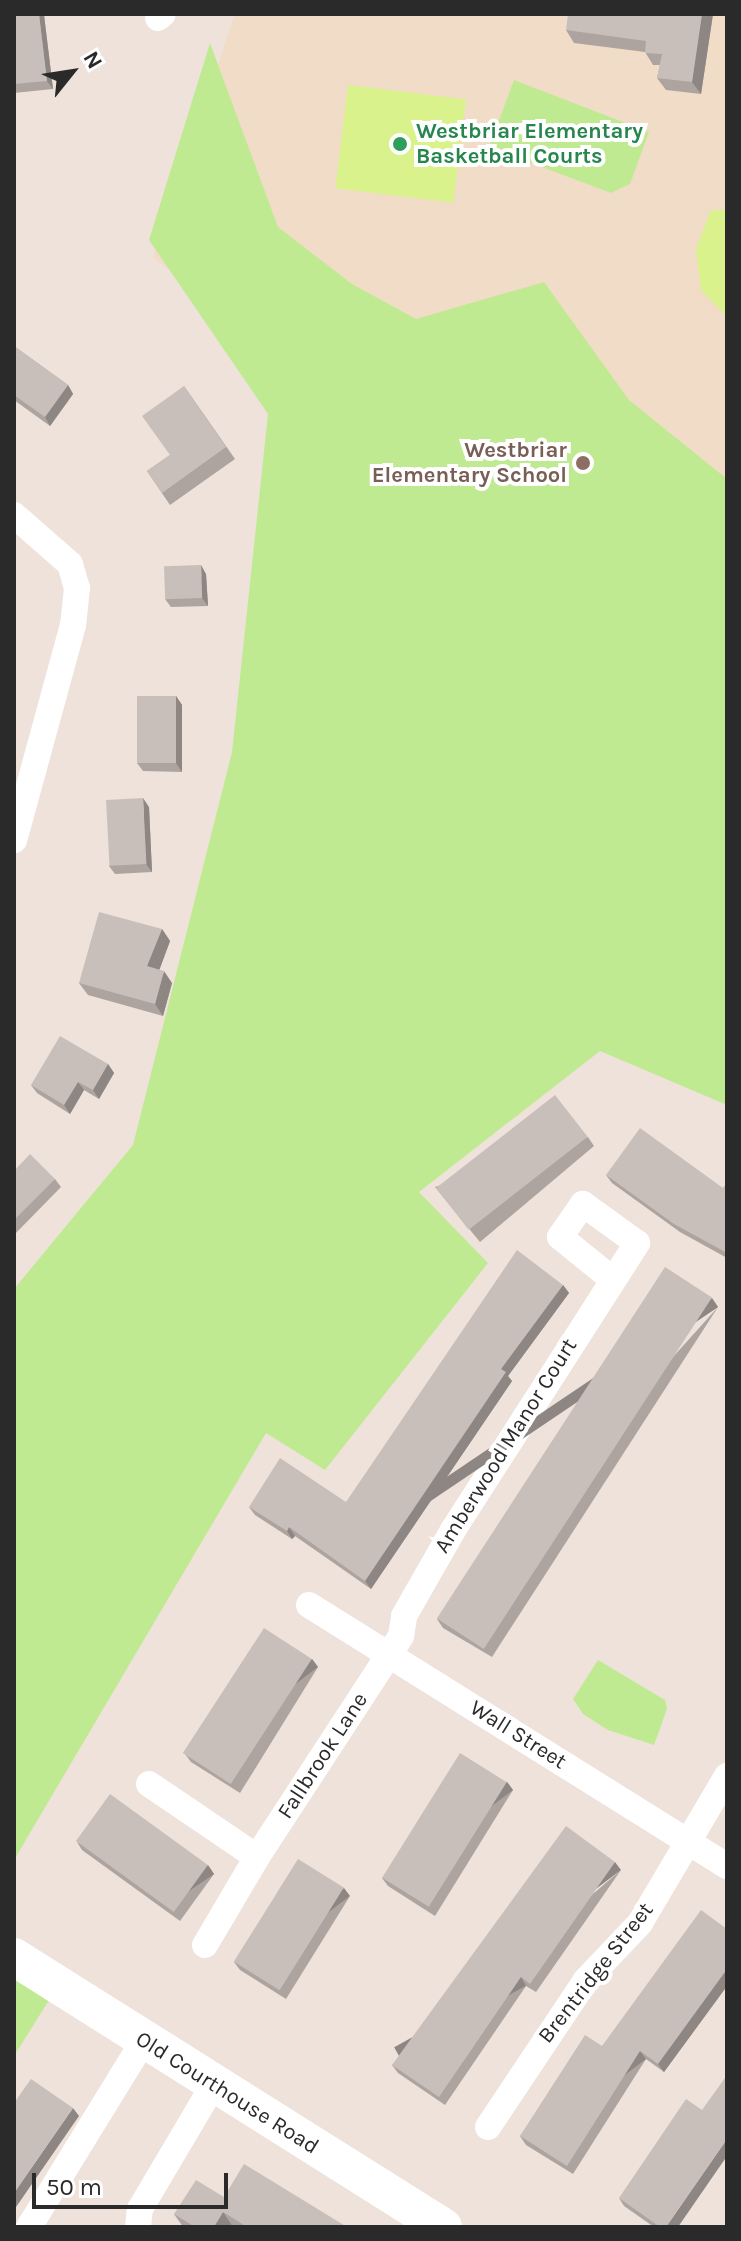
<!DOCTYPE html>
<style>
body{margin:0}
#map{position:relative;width:741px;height:2241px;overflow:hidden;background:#eee2db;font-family:Karla,sans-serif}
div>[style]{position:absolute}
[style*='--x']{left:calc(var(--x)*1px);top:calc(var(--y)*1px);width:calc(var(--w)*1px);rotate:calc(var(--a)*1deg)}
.education>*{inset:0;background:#f1dcc8}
.green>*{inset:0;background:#c0ea91}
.pitch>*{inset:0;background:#daf28c;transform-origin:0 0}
.street>*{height:26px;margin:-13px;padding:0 13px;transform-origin:13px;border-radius:13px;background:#fff}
.secondary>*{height:38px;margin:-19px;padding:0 19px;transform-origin:19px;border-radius:19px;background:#fff}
.wall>*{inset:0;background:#ada4a0}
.shaded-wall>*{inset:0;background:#8d8682;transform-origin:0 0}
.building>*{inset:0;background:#c9bfba;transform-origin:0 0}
.dots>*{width:22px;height:22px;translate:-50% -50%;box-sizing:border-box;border:4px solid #fff;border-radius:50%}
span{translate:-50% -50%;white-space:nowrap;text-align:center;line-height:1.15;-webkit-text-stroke:8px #fff;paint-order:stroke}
.leisure-label{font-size:22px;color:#27864d;font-weight:700}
.left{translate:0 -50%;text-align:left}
.education-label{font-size:22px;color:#785e54;font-weight:700}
.right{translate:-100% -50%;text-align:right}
.street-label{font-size:22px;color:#2a2a2a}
.frame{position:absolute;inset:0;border:16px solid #2a2a2a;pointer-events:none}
.north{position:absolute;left:32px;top:32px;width:80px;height:80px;-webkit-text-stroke:6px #fff;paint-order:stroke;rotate:60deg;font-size:22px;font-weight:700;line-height:32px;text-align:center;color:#2a2a2a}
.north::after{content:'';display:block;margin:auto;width:28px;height:36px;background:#2a2a2a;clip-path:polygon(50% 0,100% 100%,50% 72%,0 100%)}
.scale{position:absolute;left:32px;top:2173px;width:196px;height:36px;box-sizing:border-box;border:4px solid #2a2a2a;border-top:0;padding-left:10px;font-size:24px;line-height:28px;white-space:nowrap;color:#2a2a2a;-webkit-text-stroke:6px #fff;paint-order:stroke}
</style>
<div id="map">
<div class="education">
<div style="clip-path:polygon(235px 14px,727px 14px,727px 669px,153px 258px)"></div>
</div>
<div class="green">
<div style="clip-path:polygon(210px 43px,278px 227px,352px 284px,416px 319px,544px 282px,629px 400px,727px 479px,727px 1105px,600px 1051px,419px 1192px,488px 1263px,325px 1470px,266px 1433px,14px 1860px,14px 1289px,133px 1145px,232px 752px,268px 414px,149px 240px)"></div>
<div style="clip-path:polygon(514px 80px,649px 132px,630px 184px,611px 193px,489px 147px)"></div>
<div style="clip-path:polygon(598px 1660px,665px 1700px,667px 1709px,654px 1745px,608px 1730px,583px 1714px,573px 1699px)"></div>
<div style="clip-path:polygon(14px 1973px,51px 1997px,14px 2056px)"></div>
</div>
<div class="pitch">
<div style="left:348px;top:85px;width:119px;height:104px;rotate:7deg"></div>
<div style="clip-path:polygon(711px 210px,727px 210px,727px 317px,701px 290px,696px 249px)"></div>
</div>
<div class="street">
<div style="--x:158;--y:18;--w:6;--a:-39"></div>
<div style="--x:14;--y:515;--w:74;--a:41.2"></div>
<div style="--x:70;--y:564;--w:25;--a:74"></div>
<div style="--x:77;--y:588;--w:37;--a:96"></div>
<div style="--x:73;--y:625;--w:223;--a:105.3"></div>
<div style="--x:309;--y:1605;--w:493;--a:32"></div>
<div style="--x:149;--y:1784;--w:130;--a:34.1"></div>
<div style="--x:257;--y:1857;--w:264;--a:-56.9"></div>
<div style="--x:401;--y:1636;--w:20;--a:-81"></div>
<div style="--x:404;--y:1616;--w:99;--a:-60.3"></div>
<div style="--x:453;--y:1530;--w:341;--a:-57.3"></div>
<div style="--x:637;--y:1243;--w:67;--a:-144.2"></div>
<div style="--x:583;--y:1204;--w:40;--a:124.9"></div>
<div style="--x:560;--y:1237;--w:67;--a:38.9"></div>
<div style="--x:205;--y:1945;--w:102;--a:-59.4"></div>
<div style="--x:488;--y:2127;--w:177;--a:-56.3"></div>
<div style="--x:586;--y:1980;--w:79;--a:-46.5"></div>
<div style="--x:640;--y:1923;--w:171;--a:-59.4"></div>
<div style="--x:29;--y:2227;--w:217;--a:-58.4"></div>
<div style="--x:138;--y:2227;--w:18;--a:-84"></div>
<div style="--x:140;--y:2209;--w:145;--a:-59.4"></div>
</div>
<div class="secondary">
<div style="--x:14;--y:1957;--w:507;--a:32.19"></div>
</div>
<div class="wall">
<div style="clip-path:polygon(14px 14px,44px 14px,44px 15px,53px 89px,14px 93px)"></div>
<div style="clip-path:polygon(713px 14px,701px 94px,666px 90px,657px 78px,660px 65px,653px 65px,645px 52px,574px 43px,566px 30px)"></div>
<div style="clip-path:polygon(14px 346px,68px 385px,73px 394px,50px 426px,14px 400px)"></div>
<div style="clip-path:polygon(184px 386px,235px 459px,170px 505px,147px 471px,170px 455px)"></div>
<div style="clip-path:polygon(206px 574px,208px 606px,171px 607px,165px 599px)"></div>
<div style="clip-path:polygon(176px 696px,182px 705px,182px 772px,143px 771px,137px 763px)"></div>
<div style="clip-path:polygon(149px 807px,152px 872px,115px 874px,109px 866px)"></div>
<div style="clip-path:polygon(162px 929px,170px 941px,159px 970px,172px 983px,163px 1016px,88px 995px,79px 983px)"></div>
<div style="clip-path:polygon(108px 1064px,114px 1073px,99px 1099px,84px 1090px,70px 1114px,37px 1093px,31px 1085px)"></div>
<div style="clip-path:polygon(588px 1137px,594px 1146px,480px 1242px,435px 1187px)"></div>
<div style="clip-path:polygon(14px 1171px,55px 1179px,61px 1187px,14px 1235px)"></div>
<div style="clip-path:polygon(606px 1175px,723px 1188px,727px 1186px,727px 1258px,680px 1232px,612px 1183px)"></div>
<div style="clip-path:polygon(563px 1285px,569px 1293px,508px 1376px,512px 1381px,371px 1589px,295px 1536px,292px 1539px,255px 1515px,249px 1507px,346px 1502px)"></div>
<div style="clip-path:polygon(718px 1307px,492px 1657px,443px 1628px,437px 1619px)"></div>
<div style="clip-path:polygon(312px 1659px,318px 1667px,240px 1793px,191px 1762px,185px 1754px)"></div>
<div style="clip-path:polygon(507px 1782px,513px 1790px,435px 1916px,388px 1886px,382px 1878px)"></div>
<div style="clip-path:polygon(77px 1842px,214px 1874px,180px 1921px,82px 1850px)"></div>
<div style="clip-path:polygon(621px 1870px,536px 1992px,526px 1986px,445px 2105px,398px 2073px,392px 2065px)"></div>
<div style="clip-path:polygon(350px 1896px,286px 1999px,240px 1970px,234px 1962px)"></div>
<div style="clip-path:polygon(727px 1929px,727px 1986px,664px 2072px,646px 2059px,573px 2174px,526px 2145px,520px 2136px,602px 2046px)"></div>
<div style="clip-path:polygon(224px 2197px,347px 2227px,183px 2227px,174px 2214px)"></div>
<div style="clip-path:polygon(619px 2198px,678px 2227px,654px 2227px,624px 2206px)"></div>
</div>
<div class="shaded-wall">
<div style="clip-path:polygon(39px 14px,44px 15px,53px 89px,47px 81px)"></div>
<div style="clip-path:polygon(702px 14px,713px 14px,701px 94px,692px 82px)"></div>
<div style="clip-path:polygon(68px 385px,73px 394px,50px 426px,45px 417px)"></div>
<div style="clip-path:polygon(201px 565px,206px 574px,208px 606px,202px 598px)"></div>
<div style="clip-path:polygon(176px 696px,182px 705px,182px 772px,176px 763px)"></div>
<div style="clip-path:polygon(143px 798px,149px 807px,152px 872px,146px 864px)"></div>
<div style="clip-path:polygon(162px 929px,170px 941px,156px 979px,147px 966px)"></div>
<div style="clip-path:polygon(164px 971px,172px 983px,163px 1016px,155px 1004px)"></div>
<div style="clip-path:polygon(108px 1064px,114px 1073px,99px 1099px,93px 1090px)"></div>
<div style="clip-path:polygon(78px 1082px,84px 1090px,70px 1114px,64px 1105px)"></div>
<div style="clip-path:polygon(563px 1285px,569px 1293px,508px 1376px,512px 1381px,371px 1589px,365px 1581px,501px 1369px)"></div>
<div style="left:712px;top:1298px;width:11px;height:417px;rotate:56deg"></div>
<div style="clip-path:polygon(289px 1527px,295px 1536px,292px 1539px,287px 1531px)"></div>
<div style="left:312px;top:1659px;width:10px;height:147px;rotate:53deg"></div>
<div style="left:507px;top:1782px;width:10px;height:147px;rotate:53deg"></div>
<div style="left:615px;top:1862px;width:10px;height:149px;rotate:53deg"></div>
<div style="left:208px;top:1865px;width:11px;height:58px;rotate:56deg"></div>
<div style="left:344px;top:1888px;width:10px;height:121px;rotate:53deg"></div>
<div style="clip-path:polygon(727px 1969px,727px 1986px,664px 2072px,658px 2064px)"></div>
<div style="left:521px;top:1977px;width:10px;height:145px;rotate:61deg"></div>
<div style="left:640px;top:2051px;width:10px;height:136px;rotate:53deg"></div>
<div style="clip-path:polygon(73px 2108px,79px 2116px,14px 2210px,14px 2193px)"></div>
<div style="clip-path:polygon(727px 2139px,727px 2156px,678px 2227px,666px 2227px)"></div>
<div style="clip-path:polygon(223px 2212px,233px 2227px,214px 2227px)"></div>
</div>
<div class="building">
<div style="clip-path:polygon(14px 14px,39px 14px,47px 81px,14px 84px)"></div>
<div style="clip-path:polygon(568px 14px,702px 14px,692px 82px,657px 78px,662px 54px,645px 53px,646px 41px,566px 30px)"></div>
<div style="clip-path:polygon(14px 346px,68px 385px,45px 417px,14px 395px)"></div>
<div style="clip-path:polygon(184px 386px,226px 447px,162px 493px,147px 471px,170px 455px,142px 416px)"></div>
<div style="left:201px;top:565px;width:33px;height:37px;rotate:88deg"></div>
<div style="left:137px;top:696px;width:39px;height:67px"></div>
<div style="left:143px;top:798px;width:66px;height:37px;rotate:87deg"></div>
<div style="clip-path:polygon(99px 912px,162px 929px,147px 966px,164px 971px,155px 1004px,79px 983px)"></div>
<div style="clip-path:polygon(60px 1036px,108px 1064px,93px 1090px,78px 1082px,64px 1105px,31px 1085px)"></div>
<div style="left:555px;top:1095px;width:53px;height:151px;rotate:52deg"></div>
<div style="clip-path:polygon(640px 1128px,723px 1188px,725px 1185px,727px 1186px,727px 1253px,674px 1224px,606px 1175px)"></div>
<div style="clip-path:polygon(30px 1154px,55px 1179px,14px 1220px,14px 1171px)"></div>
<div style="clip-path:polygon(517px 1250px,563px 1285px,501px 1369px,506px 1372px,365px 1581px,289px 1527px,287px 1531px,249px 1507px,280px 1458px,346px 1502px)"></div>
<div style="left:665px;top:1267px;width:56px;height:419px;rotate:33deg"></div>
<div style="left:264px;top:1628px;width:57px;height:149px;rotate:33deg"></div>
<div style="left:460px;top:1753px;width:55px;height:147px;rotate:32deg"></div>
<div style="left:110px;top:1794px;width:121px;height:58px;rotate:36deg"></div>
<div style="clip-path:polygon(566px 1826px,615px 1862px,530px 1984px,521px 1977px,439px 2097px,392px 2065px)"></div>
<div style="left:298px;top:1859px;width:54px;height:121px;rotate:32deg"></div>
<div style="clip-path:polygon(701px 1910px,727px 1929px,727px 1969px,658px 2064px,640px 2051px,567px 2166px,520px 2136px,585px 2035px,602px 2046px)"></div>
<div style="clip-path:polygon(727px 2075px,727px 2139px,666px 2227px,660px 2227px,619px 2198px,686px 2099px,702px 2110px)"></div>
<div style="clip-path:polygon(31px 2079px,73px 2108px,14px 2193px,14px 2103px)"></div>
<div style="clip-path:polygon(244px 2164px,347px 2227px,247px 2227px,223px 2212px,214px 2227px,195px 2227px,174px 2214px,196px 2180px,224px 2197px)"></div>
</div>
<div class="dots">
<div style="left:400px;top:144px;background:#2e9e5b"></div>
<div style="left:583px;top:463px;background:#8d6e63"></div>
</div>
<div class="leisure-label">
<span class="left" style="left:416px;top:144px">Westbriar Elementary<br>Basketball Courts</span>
</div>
<div class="education-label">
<span class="right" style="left:567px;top:463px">Westbriar<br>Elementary School</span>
</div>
<div class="street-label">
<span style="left:506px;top:1446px;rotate:-58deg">Amberwood Manor Court</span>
<span style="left:518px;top:1735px;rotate:32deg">Wall Street</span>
<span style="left:323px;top:1756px;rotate:-57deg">Fallbrook Lane</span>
<span style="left:596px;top:1973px;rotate:-52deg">Brentridge Street</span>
<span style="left:227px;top:2093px;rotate:32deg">Old Courthouse Road</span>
</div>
<div class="frame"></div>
<div class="north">N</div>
<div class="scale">50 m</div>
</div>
